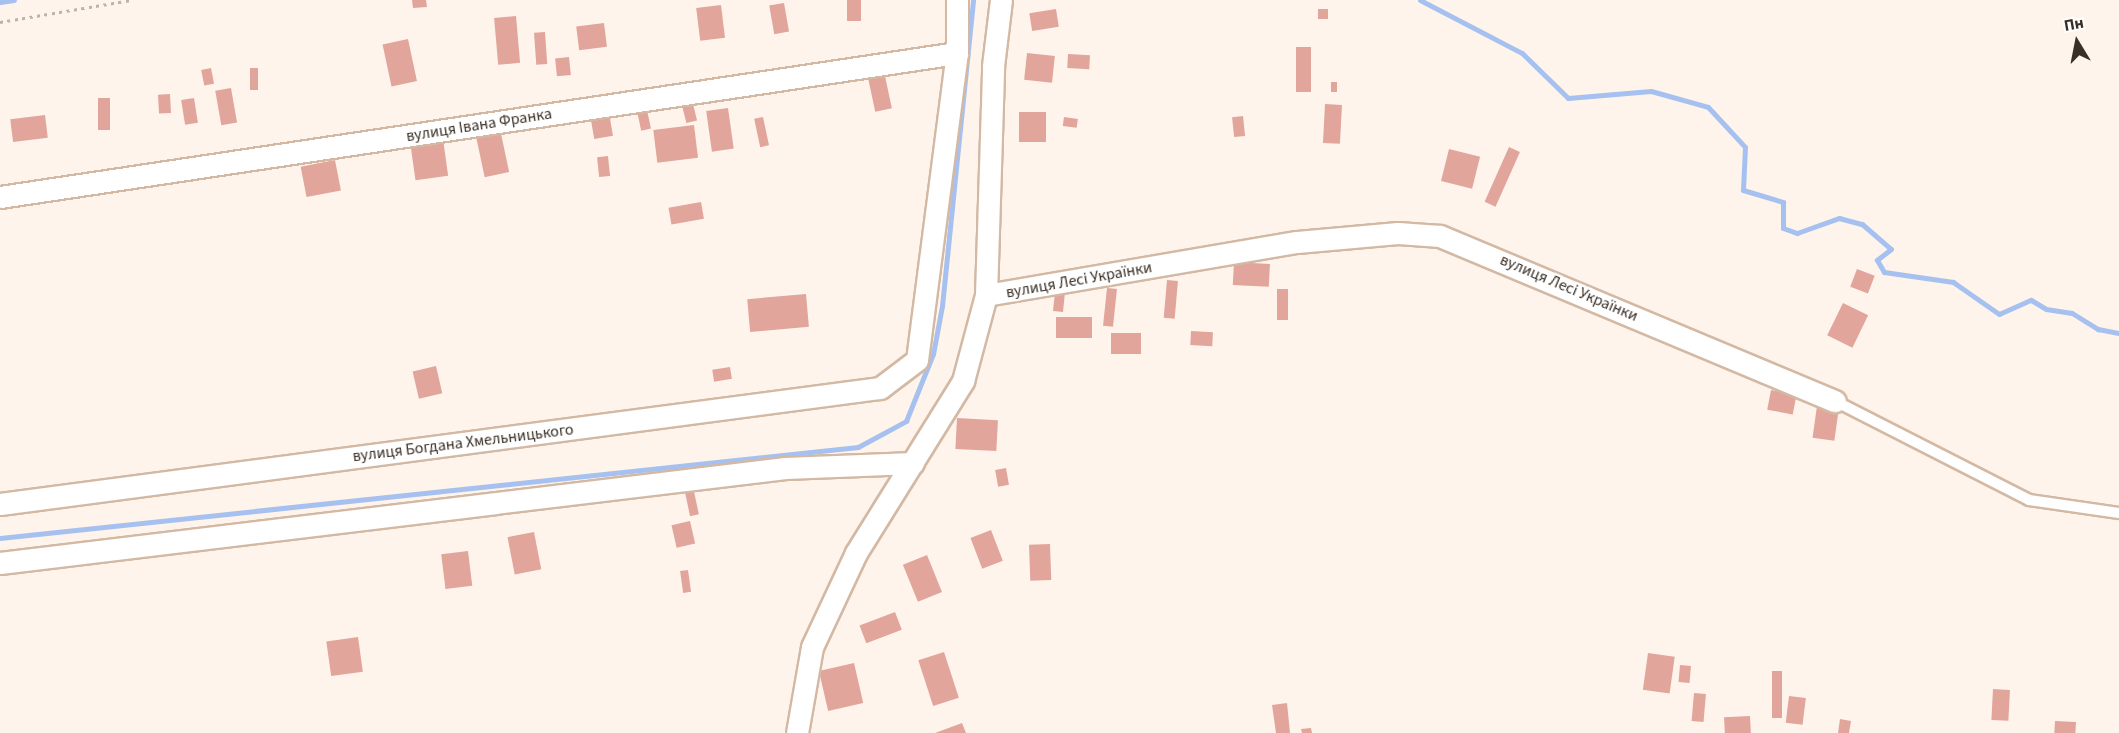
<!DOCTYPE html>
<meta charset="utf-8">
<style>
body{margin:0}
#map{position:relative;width:2119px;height:733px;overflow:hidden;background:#fff4eb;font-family:"Source Sans 3",sans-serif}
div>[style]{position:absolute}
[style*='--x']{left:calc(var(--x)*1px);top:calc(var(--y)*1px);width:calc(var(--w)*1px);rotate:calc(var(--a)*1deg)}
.stream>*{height:5px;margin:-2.5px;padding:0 2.5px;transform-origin:2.5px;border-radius:2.5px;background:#a6c1f0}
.building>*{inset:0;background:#e1a59c;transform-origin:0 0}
.path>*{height:3px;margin-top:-1.5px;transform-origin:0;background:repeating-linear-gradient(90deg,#beb3aa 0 3px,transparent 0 7.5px)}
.roads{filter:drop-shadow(2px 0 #d3b9a4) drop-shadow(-2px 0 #d3b9a4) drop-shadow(0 2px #d3b9a4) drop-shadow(0 -2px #d3b9a4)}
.service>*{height:10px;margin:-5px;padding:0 5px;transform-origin:5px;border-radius:5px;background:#fff}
.minor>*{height:21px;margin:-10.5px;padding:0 10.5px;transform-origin:10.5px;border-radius:10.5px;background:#fff}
span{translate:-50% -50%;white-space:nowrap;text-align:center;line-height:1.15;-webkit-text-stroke:4.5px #fff;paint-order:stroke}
.street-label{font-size:16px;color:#392f26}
.north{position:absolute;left:2047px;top:12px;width:60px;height:60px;-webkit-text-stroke:4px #fff;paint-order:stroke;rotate:350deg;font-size:16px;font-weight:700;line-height:24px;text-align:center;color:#392f26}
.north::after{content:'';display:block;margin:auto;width:21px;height:27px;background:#392f26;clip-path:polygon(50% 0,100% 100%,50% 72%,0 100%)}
</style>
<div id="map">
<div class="stream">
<div style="--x:1420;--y:0;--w:115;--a:27.5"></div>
<div style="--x:1522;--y:53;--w:64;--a:44.4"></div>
<div style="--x:1568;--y:98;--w:83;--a:-4.8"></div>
<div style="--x:1651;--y:91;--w:59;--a:15.7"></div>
<div style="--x:1708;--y:107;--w:54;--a:47.2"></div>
<div style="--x:1745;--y:147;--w:43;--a:92.7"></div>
<div style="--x:1743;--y:190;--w:42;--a:16.7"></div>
<div style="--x:1783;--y:202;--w:26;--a:90"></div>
<div style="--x:1783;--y:228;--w:15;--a:20"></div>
<div style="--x:1797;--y:233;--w:45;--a:-19.7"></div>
<div style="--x:1839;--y:218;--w:24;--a:15"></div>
<div style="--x:1862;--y:224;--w:38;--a:41"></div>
<div style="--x:1891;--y:249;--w:18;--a:142"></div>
<div style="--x:1877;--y:260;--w:14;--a:60"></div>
<div style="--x:1884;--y:272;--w:70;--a:8.2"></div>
<div style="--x:1953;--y:282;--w:56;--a:34.8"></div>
<div style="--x:1999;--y:314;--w:35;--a:-24"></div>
<div style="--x:2031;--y:300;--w:17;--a:31"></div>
<div style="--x:2046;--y:309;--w:26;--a:9"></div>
<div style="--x:2072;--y:313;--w:31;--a:32"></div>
<div style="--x:2098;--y:329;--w:21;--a:11"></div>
<div style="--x:0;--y:2;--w:14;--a:-8"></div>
<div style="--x:0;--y:538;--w:863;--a:-6.05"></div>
<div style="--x:858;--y:447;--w:55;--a:-28.4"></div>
<div style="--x:906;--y:421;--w:72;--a:-68.1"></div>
<div style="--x:933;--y:354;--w:49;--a:-79.4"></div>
<div style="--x:942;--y:306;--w:308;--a:-84.2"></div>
</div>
<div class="building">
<div style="clip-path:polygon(412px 0,426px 0,427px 7px,413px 8px)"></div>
<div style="left:847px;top:0;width:14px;height:21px"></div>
<div style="left:784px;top:3px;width:29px;height:15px;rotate:80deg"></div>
<div style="left:721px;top:5px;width:33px;height:25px;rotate:83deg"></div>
<div style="left:1056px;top:9px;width:18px;height:27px;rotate:81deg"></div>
<div style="left:1318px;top:9px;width:10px;height:10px"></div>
<div style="left:516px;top:16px;width:47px;height:22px;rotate:85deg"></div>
<div style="left:604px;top:23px;width:24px;height:28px;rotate:83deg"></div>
<div style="left:545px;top:32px;width:32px;height:11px;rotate:86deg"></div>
<div style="left:408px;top:39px;width:43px;height:26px;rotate:78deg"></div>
<div style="left:1296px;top:47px;width:15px;height:45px"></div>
<div style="left:1027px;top:53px;width:28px;height:27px;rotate:6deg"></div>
<div style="left:1068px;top:54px;width:22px;height:14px;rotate:3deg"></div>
<div style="left:569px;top:57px;width:18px;height:14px;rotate:84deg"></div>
<div style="left:211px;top:68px;width:16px;height:10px;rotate:79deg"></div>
<div style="left:250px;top:68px;width:8px;height:22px"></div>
<div style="left:885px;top:76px;width:33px;height:17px;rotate:78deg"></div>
<div style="left:1331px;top:82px;width:6px;height:10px"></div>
<div style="left:231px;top:88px;width:35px;height:16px;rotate:80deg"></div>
<div style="left:170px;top:94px;width:19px;height:12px;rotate:87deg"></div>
<div style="left:98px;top:98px;width:12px;height:32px"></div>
<div style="left:194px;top:98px;width:25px;height:13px;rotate:81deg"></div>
<div style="left:692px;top:100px;width:21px;height:11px;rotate:76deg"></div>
<div style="left:1325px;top:104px;width:17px;height:39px;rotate:3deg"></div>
<div style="left:728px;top:108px;width:41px;height:22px;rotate:82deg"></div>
<div style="left:647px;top:110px;width:19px;height:10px;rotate:78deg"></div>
<div style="left:1019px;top:112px;width:27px;height:30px"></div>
<div style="left:609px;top:113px;width:23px;height:19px;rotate:80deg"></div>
<div style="left:45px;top:115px;width:23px;height:35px;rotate:83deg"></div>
<div style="left:1243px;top:116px;width:20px;height:11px;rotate:84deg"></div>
<div style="left:763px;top:117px;width:29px;height:9px;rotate:78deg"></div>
<div style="left:1064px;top:117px;width:14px;height:9px;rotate:8deg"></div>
<div style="left:694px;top:125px;width:33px;height:41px;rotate:83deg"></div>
<div style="left:500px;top:129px;width:44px;height:25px;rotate:78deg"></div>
<div style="left:443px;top:139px;width:37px;height:33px;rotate:82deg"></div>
<div style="left:1509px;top:147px;width:12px;height:60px;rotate:24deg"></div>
<div style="left:1449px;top:149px;width:32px;height:33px;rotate:14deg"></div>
<div style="left:608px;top:156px;width:20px;height:11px;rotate:84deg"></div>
<div style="left:335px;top:160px;width:31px;height:35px;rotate:79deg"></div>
<div style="left:701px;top:202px;width:17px;height:33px;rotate:80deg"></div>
<div style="left:1234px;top:262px;width:36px;height:23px;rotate:3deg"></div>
<div style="left:1857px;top:269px;width:19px;height:19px;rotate:21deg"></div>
<div style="left:1167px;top:280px;width:11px;height:38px;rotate:5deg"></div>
<div style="left:1107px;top:288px;width:10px;height:38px;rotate:6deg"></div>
<div style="left:1277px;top:289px;width:11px;height:31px"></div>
<div style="left:1055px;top:292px;width:10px;height:19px;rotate:6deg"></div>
<div style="left:806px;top:294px;width:33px;height:59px;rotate:85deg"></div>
<div style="left:1843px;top:303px;width:28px;height:36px;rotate:26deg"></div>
<div style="left:1092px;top:317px;width:21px;height:36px;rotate:90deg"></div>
<div style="left:1191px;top:331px;width:22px;height:14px;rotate:3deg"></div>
<div style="left:1111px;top:333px;width:30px;height:21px"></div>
<div style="left:436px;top:366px;width:28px;height:24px;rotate:77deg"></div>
<div style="left:730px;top:367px;width:12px;height:18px;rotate:81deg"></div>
<div style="left:1771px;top:390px;width:26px;height:20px;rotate:11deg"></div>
<div style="left:1817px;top:406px;width:22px;height:32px;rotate:8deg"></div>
<div style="left:957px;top:418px;width:41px;height:31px;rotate:3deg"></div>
<div style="left:1006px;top:468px;width:17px;height:11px;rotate:80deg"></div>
<div style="left:692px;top:482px;width:33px;height:9px;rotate:78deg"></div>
<div style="left:690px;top:521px;width:23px;height:19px;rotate:77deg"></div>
<div style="left:991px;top:530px;width:33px;height:22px;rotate:69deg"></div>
<div style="left:534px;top:532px;width:38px;height:27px;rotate:79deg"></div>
<div style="left:1050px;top:544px;width:36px;height:21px;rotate:88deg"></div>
<div style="left:468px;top:551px;width:35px;height:27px;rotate:83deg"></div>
<div style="left:927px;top:555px;width:40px;height:26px;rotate:68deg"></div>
<div style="left:688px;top:570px;width:22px;height:8px;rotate:82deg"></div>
<div style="left:895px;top:612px;width:19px;height:38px;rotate:69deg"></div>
<div style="left:358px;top:637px;width:35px;height:32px;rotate:82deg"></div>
<div style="left:944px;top:652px;width:48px;height:27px;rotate:72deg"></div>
<div style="left:1648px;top:653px;width:27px;height:37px;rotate:8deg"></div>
<div style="left:854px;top:663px;width:41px;height:36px;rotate:77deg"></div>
<div style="left:1680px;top:665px;width:11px;height:17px;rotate:5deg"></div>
<div style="left:1772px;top:671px;width:10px;height:47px"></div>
<div style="left:1993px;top:689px;width:17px;height:31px;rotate:3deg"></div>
<div style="left:1694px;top:693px;width:12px;height:28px;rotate:5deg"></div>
<div style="left:1789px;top:696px;width:17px;height:27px;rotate:7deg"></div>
<div style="clip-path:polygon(1287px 703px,1290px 733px,1276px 733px,1272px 705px)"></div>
<div style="left:1750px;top:716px;width:17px;height:26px;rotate:87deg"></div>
<div style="clip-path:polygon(1840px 719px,1851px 721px,1849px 733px,1838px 733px)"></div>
<div style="left:2055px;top:721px;width:21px;height:12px;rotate:3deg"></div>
<div style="clip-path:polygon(962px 723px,966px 733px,935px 733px)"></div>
<div style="clip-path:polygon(1311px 728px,1312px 733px,1302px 733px,1301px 729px)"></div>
</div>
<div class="path">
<div style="--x:0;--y:22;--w:133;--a:-9.5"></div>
</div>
<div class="roads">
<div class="service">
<div style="--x:1835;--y:401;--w:218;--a:27"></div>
<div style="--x:2029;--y:500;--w:91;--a:8.2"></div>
</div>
<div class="minor">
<div style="--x:0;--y:197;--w:968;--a:-8.56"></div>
<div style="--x:986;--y:295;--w:315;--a:-9.7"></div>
<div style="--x:1297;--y:242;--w:101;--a:-5.1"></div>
<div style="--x:1398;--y:233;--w:42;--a:4.1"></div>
<div style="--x:1440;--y:236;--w:428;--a:22.7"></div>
<div style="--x:0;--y:504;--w:888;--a:-7.51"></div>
<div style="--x:880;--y:388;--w:46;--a:-37.1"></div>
<div style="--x:917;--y:360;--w:310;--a:-82.6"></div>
<div style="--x:957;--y:53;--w:53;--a:-90"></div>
<div style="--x:0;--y:563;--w:791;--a:-6.9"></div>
<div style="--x:785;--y:468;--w:128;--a:-2.2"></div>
<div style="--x:797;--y:733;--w:87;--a:-80.1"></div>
<div style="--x:812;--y:647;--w:104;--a:-64.9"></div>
<div style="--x:856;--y:553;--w:203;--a:-58.1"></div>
<div style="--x:963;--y:381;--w:89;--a:-75"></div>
<div style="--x:986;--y:295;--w:229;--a:-88.2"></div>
<div style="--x:993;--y:66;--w:66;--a:-83.1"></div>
</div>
</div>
<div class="street-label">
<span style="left:479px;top:125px;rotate:-9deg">вулиця Івана Франка</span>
<span style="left:1079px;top:280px;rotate:-10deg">вулиця Лесі Українки</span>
<span style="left:1569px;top:288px;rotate:23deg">вулиця Лесі Українки</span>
<span style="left:463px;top:443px;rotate:-7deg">вулиця Богдана Хмельницького</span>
</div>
<div class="north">Пн</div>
</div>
